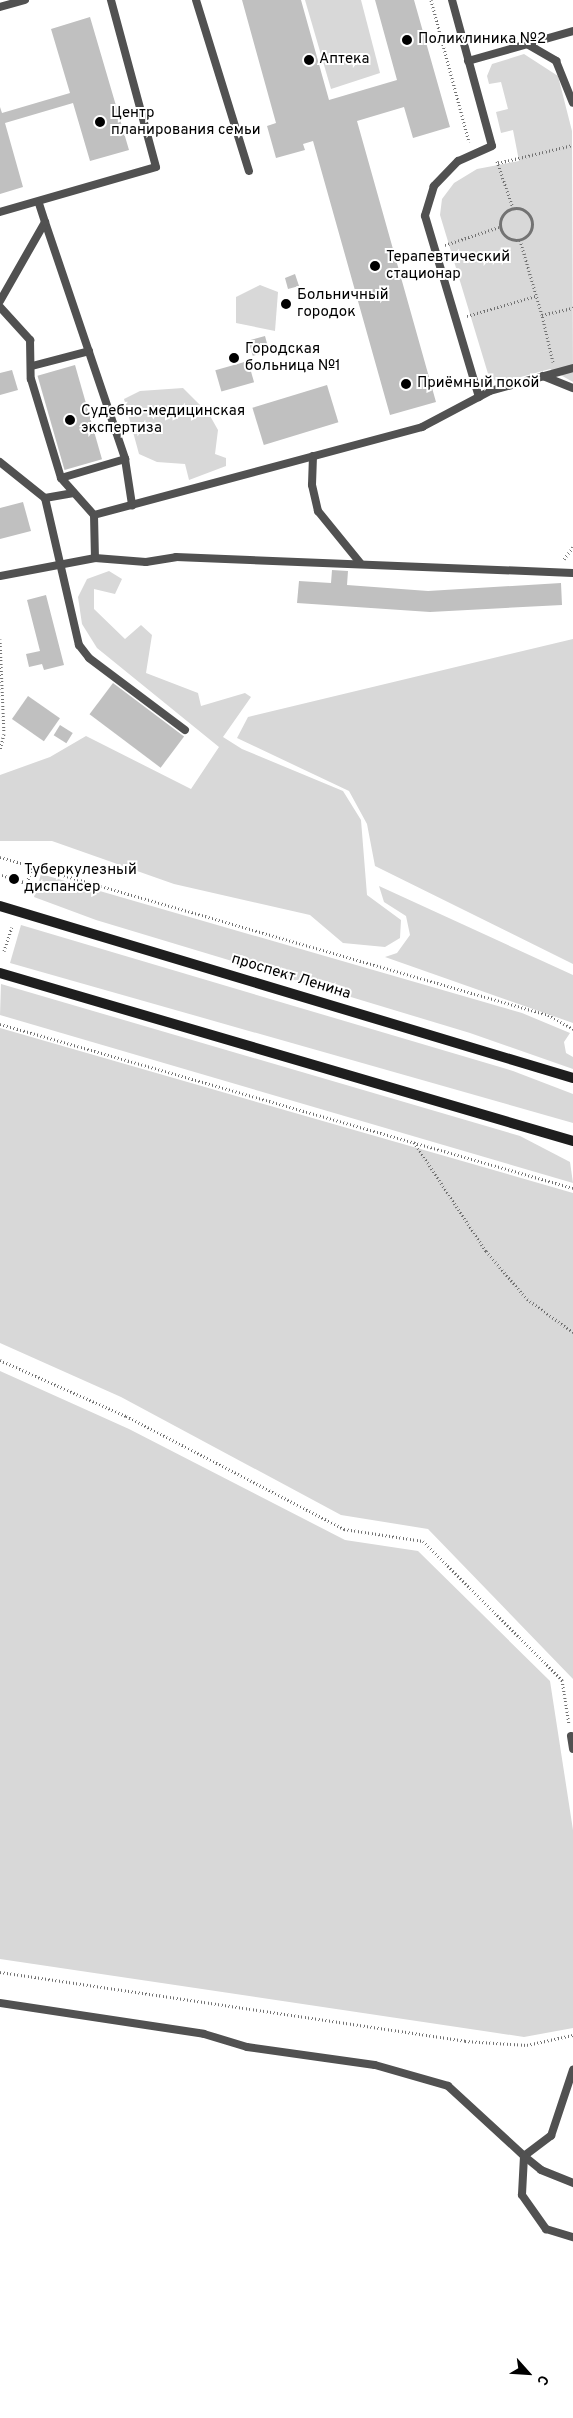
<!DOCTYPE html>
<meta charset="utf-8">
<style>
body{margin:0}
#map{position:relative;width:573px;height:2418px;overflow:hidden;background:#fff;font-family:Overpass,sans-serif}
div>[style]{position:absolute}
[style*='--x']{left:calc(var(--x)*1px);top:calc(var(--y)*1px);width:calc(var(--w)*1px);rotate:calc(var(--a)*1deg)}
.green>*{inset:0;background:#d8d8d8}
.building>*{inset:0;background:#c0c0c0;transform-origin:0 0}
.path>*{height:3px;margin-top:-1.5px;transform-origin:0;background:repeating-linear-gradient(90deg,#737373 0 1px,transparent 0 3.5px)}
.path>.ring{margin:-1.5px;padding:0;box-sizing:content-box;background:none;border:3px solid #737373;border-radius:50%}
.lane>*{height:8px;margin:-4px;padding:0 4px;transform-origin:4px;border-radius:4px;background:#515151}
.secondary>*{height:10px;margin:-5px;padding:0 5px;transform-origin:5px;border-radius:5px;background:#1e1e1e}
.dots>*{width:14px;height:14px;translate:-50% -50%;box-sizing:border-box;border:2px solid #fff;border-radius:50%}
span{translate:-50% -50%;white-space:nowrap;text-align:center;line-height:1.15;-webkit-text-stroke:4px #fff;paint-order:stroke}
.poi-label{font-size:15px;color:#000}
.left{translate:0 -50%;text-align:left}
.street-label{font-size:15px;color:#000}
.north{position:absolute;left:503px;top:2348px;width:50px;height:50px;-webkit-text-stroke:4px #fff;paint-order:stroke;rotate:116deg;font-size:14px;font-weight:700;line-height:20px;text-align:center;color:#000}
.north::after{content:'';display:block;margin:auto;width:18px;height:22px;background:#000;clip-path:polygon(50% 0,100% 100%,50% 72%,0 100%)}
</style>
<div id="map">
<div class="green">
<div style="clip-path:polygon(305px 0,361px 0,380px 73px,331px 89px)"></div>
<div style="clip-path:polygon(524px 54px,558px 76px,572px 131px,573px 382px,550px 369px,499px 383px,489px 377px,440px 215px,442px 199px,454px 183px,477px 169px,519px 161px,513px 130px,501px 133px,496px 112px,508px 109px,501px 82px,489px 84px,487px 76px,492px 64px)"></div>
<div style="clip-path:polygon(260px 285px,278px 292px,275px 331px,236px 323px,236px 297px)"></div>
<div style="clip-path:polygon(183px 388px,209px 414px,218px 430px,215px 454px,226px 458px,226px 466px,189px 480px,185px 464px,157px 462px,139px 454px,124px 399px,140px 391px)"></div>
<div style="clip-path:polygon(109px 571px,122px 579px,115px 594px,94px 589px,94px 609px,125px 639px,141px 625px,152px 635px,146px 673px,198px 693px,201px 706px,245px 693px,251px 697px,223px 737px,242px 749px,343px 791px,361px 820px,367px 895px,401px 920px,400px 938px,385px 947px,343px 943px,310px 915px,174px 884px,52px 841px,0 841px,0 775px,50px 757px,86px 736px,191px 789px,219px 747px,97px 648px,82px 624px,78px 597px,87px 579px)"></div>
<div style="clip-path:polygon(573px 639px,573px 964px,375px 866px,367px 824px,349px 791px,237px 738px,248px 717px)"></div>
<div style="clip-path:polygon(41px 874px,522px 1013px,570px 1033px,564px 1042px,566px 1053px,573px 1057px,573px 1069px,470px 1033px,96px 920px,34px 897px)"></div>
<div style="clip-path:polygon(379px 886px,573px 975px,573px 1023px,385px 957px,397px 953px,410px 935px,406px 916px,384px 902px)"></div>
<div style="clip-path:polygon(21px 925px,513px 1071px,573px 1094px,573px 1123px,10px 963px)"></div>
<div style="clip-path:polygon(1px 984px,520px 1136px,570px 1162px,573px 1183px,0 1015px)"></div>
<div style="clip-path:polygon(0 1028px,573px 1193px,573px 1679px,428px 1529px,341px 1515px,121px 1397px,0 1343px)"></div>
<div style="clip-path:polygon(0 1371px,129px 1429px,345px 1540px,418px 1551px,550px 1681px,573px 1830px,573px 2028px,524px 2037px,0 1959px)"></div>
</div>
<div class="building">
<div style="clip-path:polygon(242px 0,301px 0,329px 100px,397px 80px,375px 0,414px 0,450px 127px,413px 138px,404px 107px,357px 121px,436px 402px,390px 415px,313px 141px,303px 144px,305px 150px,276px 158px,267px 126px,276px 123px)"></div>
<div style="clip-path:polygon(90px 17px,129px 150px,90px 161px,73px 103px,5px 123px,23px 187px,0 194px,0 107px,2px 113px,70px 93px,51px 29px)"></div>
<div style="clip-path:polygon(295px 274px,299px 286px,288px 289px,285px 278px)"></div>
<div style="left:265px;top:336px;width:16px;height:17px;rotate:75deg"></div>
<div style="left:248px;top:361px;width:22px;height:34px;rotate:74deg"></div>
<div style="left:75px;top:365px;width:98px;height:39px;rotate:74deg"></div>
<div style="clip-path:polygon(12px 370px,18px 390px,0 395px,0 373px)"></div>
<div style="left:327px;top:385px;width:39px;height:78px;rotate:73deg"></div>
<div style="clip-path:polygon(23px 502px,31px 531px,0 539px,0 508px)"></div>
<div style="clip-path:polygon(332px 570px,348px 571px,347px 585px,428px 591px,561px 583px,562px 605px,430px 612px,297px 603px,299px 581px,331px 583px)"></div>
<div style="clip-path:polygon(46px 595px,64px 665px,44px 670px,42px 664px,29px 667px,26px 654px,40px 651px,27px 600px)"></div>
<div style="left:113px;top:683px;width:89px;height:39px;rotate:37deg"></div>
<div style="left:28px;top:696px;width:39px;height:28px;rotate:35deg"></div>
<div style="left:60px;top:725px;width:15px;height:12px;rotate:32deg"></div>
</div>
<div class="path">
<div style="--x:431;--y:0;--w:147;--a:75"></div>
<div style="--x:497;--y:161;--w:50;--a:71.2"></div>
<div style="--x:498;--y:163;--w:77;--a:-13.5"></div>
<div class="ring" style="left:500px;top:208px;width:29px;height:29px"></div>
<div style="--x:520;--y:240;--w:78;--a:73.7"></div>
<div style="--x:445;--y:245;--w:57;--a:-18.4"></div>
<div style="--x:467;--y:316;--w:72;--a:-16.2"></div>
<div style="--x:553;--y:362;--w:48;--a:-103.2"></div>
<div style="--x:542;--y:315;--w:32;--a:-13"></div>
<div style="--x:564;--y:559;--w:15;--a:-53"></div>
<div style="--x:0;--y:639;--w:95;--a:87.6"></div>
<div style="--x:4;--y:734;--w:16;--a:104"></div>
<div style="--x:0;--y:857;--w:570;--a:16.08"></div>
<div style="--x:548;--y:1015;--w:29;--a:29"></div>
<div style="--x:2;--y:875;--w:25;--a:18"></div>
<div style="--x:25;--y:889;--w:23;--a:-72"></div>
<div style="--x:4;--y:951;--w:25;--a:-72"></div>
<div style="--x:0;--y:1024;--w:596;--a:15.97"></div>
<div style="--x:414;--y:1142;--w:131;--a:56.6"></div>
<div style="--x:486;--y:1251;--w:63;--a:49.5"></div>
<div style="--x:527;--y:1299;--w:57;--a:35.7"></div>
<div style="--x:0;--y:1360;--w:138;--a:24"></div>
<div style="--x:126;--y:1416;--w:246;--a:27.4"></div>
<div style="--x:344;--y:1529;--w:80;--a:8.6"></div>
<div style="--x:423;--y:1541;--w:197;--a:45"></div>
<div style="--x:562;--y:1680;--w:45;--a:81"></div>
<div style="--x:0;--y:1972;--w:470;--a:8.4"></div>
<div style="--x:465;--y:2041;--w:62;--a:3.7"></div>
<div style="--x:527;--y:2045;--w:47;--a:-12.3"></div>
</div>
<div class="lane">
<div style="--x:196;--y:0;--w:179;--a:72.8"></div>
<div style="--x:452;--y:0;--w:151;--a:74.7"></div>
<div style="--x:492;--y:146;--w:37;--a:156"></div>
<div style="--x:458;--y:161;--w:35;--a:134"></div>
<div style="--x:434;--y:186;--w:31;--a:107"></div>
<div style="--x:425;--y:216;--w:189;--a:73.4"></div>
<div style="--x:0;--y:7;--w:26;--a:-16"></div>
<div style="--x:527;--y:44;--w:34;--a:30"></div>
<div style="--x:556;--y:61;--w:45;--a:68"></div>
<div style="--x:468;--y:61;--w:109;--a:-15.9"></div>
<div style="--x:0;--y:212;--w:162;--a:-16.1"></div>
<div style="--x:156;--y:167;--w:173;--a:-105.1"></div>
<div style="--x:45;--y:222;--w:250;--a:71.3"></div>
<div style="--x:125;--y:459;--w:47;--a:81.3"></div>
<div style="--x:0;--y:301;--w:91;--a:-60.3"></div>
<div style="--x:45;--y:222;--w:20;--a:-108"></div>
<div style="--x:0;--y:307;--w:45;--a:47.7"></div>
<div style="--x:30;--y:340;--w:39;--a:89"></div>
<div style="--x:31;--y:379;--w:103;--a:73.1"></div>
<div style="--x:61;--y:478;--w:50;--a:48.3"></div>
<div style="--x:94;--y:515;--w:43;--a:88.7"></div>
<div style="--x:32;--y:366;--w:59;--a:-14.7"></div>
<div style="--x:543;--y:376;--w:32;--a:22"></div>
<div style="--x:313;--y:456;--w:29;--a:92"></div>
<div style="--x:312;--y:485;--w:27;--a:77"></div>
<div style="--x:318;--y:511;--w:68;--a:50.9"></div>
<div style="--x:0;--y:462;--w:58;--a:38.7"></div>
<div style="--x:45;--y:498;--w:151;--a:77"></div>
<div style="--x:79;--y:645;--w:16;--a:52"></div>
<div style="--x:89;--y:658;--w:120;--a:36.9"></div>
<div style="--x:61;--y:478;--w:67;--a:-16.5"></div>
<div style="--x:45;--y:498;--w:29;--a:-10"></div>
<div style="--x:94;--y:515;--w:340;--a:-15"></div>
<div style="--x:422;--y:427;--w:77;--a:-27.9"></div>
<div style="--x:490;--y:391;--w:86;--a:-15.5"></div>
<div style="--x:0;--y:576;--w:97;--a:-10.7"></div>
<div style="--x:95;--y:558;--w:51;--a:4.5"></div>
<div style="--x:146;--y:562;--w:30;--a:-9"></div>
<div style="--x:176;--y:557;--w:397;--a:2.3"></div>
<div style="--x:571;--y:1736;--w:13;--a:81"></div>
<div style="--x:0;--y:2003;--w:206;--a:8.6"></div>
<div style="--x:204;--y:2034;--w:45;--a:16.8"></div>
<div style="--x:247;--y:2047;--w:129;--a:8"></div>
<div style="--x:375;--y:2065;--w:76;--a:16"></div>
<div style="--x:448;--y:2086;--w:103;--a:42.6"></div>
<div style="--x:524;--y:2156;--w:34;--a:-37"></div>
<div style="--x:551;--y:2136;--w:70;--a:-71.6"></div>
<div style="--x:524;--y:2156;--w:39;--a:93"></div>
<div style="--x:522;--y:2195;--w:42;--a:54.8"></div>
<div style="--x:546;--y:2229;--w:28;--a:17"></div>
<div style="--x:524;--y:2156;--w:22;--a:39"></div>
<div style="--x:541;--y:2170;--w:35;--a:22"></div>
</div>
<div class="secondary">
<div style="--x:0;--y:906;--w:598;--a:16.71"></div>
<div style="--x:0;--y:973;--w:597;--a:16.34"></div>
</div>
<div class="dots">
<div style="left:407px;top:40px;background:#000"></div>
<div style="left:309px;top:60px;background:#000"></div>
<div style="left:100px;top:122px;background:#000"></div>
<div style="left:375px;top:266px;background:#000"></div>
<div style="left:286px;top:304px;background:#000"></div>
<div style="left:234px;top:358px;background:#000"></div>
<div style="left:406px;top:384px;background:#000"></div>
<div style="left:70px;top:420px;background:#000"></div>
<div style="left:14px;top:879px;background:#000"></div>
</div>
<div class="poi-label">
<span class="left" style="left:418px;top:40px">Поликлиника №2</span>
<span class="left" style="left:319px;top:60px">Аптека</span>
<span class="left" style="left:111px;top:122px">Центр<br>планирования семьи</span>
<span class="left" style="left:386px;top:266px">Терапевтический<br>стационар</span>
<span class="left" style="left:297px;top:304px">Больничный<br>городок</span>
<span class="left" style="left:245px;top:358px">Городская<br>больница №1</span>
<span class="left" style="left:417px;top:384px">Приёмный покой</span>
<span class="left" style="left:81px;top:420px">Судебно-медицинская<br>экспертиза</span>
<span class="left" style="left:24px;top:879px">Туберкулезный<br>диспансер</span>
</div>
<div class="street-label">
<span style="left:291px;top:977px;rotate:17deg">проспект Ленина</span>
</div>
<div class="north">С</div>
</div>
